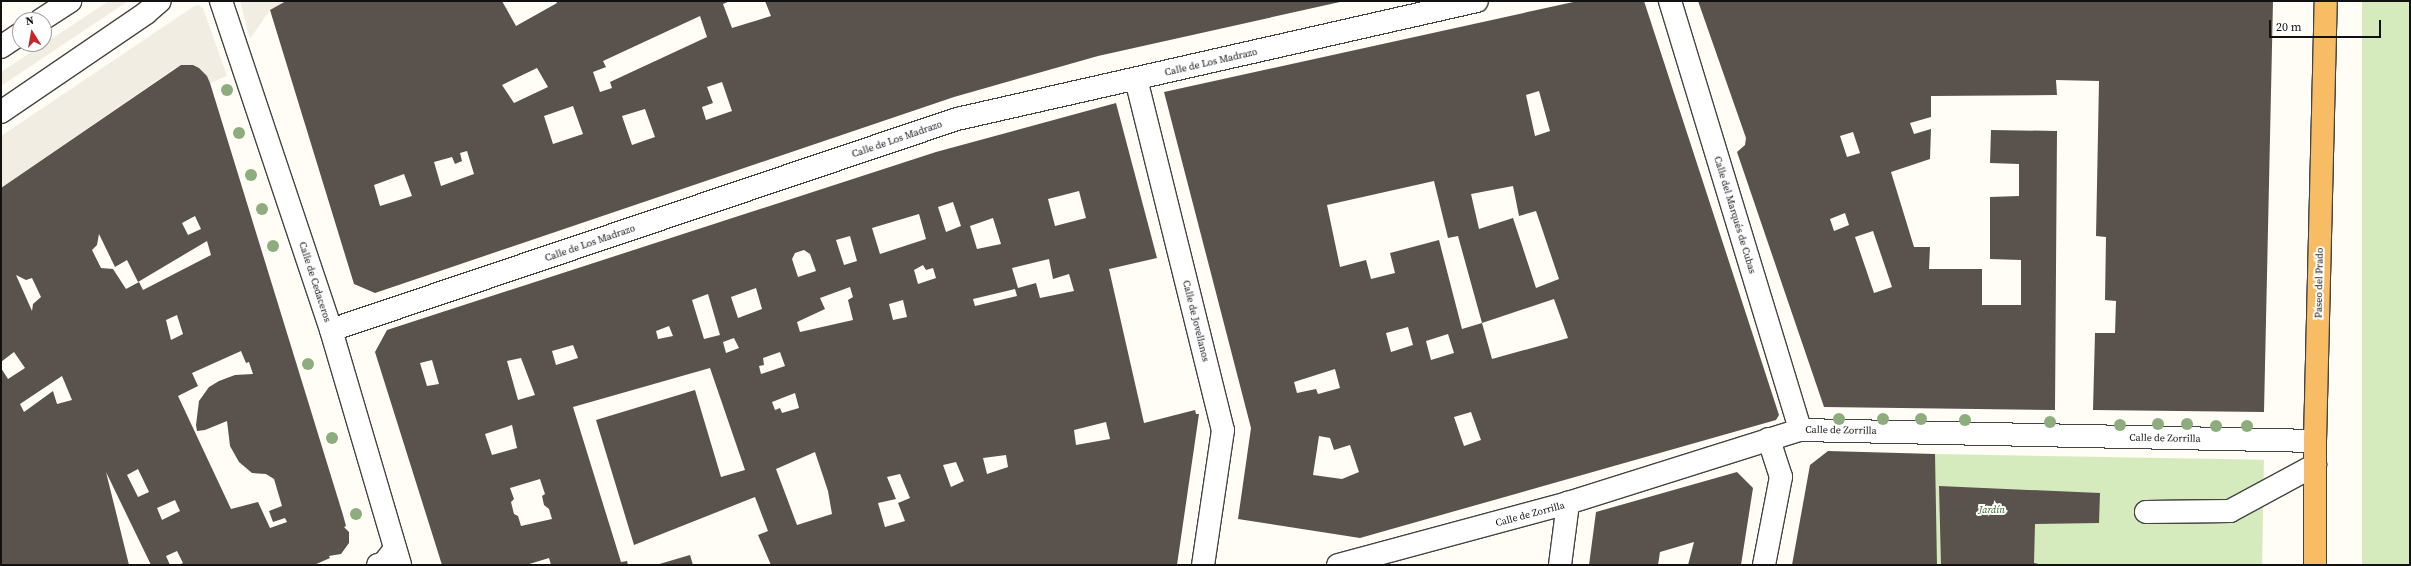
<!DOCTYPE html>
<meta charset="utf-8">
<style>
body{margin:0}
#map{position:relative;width:2411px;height:566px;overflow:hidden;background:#fffdf5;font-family:"Source Serif 4",serif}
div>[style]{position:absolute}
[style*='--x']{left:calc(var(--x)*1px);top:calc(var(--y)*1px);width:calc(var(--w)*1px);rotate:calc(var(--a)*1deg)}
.green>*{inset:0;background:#d5ebbd;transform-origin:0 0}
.plaza>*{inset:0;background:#f1ede2}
.building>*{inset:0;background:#5a524d}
.roads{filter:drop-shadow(1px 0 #444) drop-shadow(-1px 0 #444) drop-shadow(0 1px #444) drop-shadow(0 -1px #444)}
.service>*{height:22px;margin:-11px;padding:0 11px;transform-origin:11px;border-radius:11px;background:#fff}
.pedestrian>*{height:22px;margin:-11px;padding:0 11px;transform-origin:11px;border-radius:11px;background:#fff}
.minor>*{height:22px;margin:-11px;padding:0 11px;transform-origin:11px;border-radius:11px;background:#fff}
.tertiary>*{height:22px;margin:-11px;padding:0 11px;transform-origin:11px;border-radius:11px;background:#fff}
.trunk>*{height:22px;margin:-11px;padding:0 11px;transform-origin:11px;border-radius:11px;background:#f7bc64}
.trees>*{width:12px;height:12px;margin:-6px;border-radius:50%;background:#8dad7f}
span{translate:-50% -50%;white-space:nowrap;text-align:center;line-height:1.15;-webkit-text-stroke:4px #fff;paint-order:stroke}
.street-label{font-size:10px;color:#111}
.park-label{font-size:10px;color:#2f6b1f;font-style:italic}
.frame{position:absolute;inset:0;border:2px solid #111;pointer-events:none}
.north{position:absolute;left:12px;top:12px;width:40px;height:40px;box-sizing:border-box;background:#fff;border:1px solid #a0a0a0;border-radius:50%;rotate:349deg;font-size:11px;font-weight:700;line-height:16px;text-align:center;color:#111}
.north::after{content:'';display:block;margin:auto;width:14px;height:18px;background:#c4262e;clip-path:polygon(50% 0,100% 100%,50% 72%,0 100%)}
.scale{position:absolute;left:2269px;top:20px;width:112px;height:18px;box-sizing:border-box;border:2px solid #111;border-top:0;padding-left:5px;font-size:12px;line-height:14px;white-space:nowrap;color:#111;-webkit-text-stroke:3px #fff;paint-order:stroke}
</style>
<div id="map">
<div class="green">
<div style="left:2362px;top:1px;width:48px;height:564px"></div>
<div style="left:1935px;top:454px;width:329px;height:111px;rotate:1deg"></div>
</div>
<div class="plaza">
<div style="clip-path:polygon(109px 1px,128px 1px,1px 86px,1px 72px)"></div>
<div style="clip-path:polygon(240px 1px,286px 1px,270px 10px,250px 39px)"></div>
<div style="clip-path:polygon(198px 5px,203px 8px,227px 76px,210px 83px,207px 76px,199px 68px,188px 65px,175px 68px,1px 188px,1px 136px,193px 7px)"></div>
</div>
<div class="building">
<div style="clip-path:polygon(evenodd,286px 1px,502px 1px,516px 26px,557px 3px,556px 1px,730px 1px,723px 4px,732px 28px,771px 16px,765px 1px,1340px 2px,1098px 56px,954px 97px,375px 293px,354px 284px,270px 10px,286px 1px,700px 16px,707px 37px,610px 82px,612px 88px,600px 92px,593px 72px,606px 67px,603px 61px,700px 16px,286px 1px,537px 68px,548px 87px,514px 103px,502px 85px,537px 68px,286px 1px,722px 82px,732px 111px,706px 120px,702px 107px,713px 103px,707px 87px,722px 82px,286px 1px,573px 106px,583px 134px,553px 144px,544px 116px,573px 106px,286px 1px,645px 109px,655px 137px,632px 145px,622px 116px,645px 109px,286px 1px,467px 151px,474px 174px,441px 186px,434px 162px,452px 157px,455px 164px,462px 161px,460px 153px,467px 151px,286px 1px,404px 174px,412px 196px,380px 206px,374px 185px,404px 174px)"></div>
<div style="clip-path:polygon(evenodd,1578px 1px,1644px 1px,1779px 415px,1776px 420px,1360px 538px,1238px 519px,1251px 428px,1164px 92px,1578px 1px,1539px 91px,1550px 131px,1535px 136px,1526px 95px,1539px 91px,1578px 1px,1434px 181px,1448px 238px,1458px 236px,1482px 323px,1554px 299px,1568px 338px,1492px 359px,1482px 323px,1462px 329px,1439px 240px,1390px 253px,1395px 273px,1371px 279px,1366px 260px,1340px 267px,1327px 205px,1434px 181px,1578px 1px,1513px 186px,1519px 216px,1536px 211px,1559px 279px,1536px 288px,1513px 218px,1479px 229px,1471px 194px,1513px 186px,1578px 1px,1408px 327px,1413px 345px,1391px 352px,1386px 333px,1408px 327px,1578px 1px,1448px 334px,1454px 353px,1431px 360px,1426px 341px,1448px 334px,1578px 1px,1335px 369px,1340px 388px,1318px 394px,1316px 389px,1297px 393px,1294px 382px,1335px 369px,1578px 1px,1471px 412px,1481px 440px,1464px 446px,1454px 417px,1471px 412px,1578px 1px,1319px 436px,1330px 438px,1334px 450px,1350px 445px,1359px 472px,1342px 479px,1313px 475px,1319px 436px)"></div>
<div style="clip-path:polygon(evenodd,1698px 1px,2273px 1px,2264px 412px,2093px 410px,2095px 333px,2115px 333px,2116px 301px,2105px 300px,2106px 237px,2096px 236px,2099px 81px,2056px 80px,2057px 95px,1931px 96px,1931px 117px,1910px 123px,1914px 134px,1931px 129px,1930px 159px,1891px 172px,1914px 247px,1930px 247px,1929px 269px,1982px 269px,1982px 305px,2021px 305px,2021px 260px,1990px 259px,1990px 197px,2019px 196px,2019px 164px,1990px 163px,1991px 130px,2057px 131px,2055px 410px,1824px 407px,1737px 152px,1745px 145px,1746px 138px,1698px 1px,1853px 132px,1860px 153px,1847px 157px,1840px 136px,1853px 132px,1698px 1px,1845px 213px,1849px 225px,1834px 231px,1830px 219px,1845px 213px,1698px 1px,1873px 231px,1892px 287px,1874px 293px,1855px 237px,1873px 231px)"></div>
<div style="clip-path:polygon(evenodd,181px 65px,193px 65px,199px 68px,207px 76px,210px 83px,343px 515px,346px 526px,344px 527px,349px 532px,349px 543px,341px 554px,329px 556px,330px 558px,314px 565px,179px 565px,183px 563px,177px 551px,166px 556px,170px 565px,151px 565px,106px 472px,129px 565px,1px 565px,1px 368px,8px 379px,25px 368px,14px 352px,1px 362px,1px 188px,181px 65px,195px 216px,201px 229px,188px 235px,182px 223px,195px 216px,181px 65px,99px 234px,115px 267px,127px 260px,138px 282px,207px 241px,211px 255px,143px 290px,139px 282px,126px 289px,113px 269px,101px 268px,92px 250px,97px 245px,99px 234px,181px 65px,16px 275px,26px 280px,32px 278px,41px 297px,33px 304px,32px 311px,16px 275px,181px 65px,177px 315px,183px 334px,171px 340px,166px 320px,177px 315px,181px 65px,241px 351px,246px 363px,249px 362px,253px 374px,235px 375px,219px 381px,209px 387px,199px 401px,196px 425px,197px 431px,205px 430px,227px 421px,230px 446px,239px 462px,252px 473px,266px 474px,274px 479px,282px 506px,269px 511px,273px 522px,285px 518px,287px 522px,270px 528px,258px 502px,231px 509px,178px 396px,198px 386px,192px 373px,241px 351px,181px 65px,62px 376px,72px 400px,57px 404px,53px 391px,24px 412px,20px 404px,62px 376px,181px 65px,138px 469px,149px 492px,138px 497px,127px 475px,138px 469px,181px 65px,175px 500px,180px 511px,162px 520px,157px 508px,175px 500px)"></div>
<div style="clip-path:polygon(evenodd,1116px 103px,1157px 258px,1109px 269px,1144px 423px,1195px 410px,1196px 414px,1199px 414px,1177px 565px,771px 565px,758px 535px,768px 531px,755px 497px,634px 545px,596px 420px,695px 390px,721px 477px,745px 470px,710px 368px,573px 407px,621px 562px,627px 561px,628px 565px,551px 565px,549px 558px,526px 565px,442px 565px,375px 352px,387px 330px,936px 152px,1116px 103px,1079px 191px,1086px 218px,1055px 226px,1048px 199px,1079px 191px,1116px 103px,953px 202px,961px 226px,946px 232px,938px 207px,953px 202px,1116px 103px,919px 214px,926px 239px,880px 254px,872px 228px,919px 214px,1116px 103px,993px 218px,1001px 244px,977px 249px,970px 226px,993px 218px,1116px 103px,850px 236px,857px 261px,844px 265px,836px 240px,850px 236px,1116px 103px,804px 250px,810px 254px,816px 271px,798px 277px,792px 259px,795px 253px,804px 250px,1116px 103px,1049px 259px,1053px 279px,1069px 274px,1074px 291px,1040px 298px,1036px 283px,1018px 288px,1012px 268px,1049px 259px,1116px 103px,923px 265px,926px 270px,933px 268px,936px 278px,918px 284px,914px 270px,923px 265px,1116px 103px,850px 287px,853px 297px,848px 300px,853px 320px,800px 332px,797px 322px,825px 309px,820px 298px,850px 287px,1116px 103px,756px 288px,762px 309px,738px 318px,731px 297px,756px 288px,1116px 103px,1015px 289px,1017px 296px,975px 306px,973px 299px,1015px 289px,1116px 103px,708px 294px,720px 335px,704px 339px,692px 300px,708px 294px,1116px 103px,903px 300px,907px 317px,893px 320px,889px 304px,903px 300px,1116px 103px,669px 326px,673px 336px,658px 339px,656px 331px,669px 326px,1116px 103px,734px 338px,739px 348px,726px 353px,723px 342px,734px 338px,1116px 103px,573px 345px,578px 358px,556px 365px,552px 351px,573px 345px,1116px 103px,780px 352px,785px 366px,761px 374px,759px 366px,764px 365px,763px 358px,780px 352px,1116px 103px,521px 358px,535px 395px,518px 400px,507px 361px,521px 358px,1116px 103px,432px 360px,439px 384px,427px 386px,420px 363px,432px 360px,1116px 103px,795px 393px,799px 408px,782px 413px,780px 408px,775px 410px,772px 402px,795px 393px,1116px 103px,1106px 422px,1110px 439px,1076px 445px,1074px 430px,1106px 422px,1116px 103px,512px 425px,517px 448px,492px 455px,485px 434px,512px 425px,1116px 103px,815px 452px,828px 491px,832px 514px,797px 525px,776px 469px,815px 452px,1116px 103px,1006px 455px,1008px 467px,987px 474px,983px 458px,1006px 455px,1116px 103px,956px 462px,964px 481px,951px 487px,943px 465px,956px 462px,1116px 103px,900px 474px,910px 498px,898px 503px,905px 521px,885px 527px,878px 503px,896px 499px,887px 477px,900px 474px,1116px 103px,540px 479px,545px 494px,542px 496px,544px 505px,549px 509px,552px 519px,521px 526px,518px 516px,514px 514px,511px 502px,514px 499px,510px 488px,540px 479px)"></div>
<div style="clip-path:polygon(1828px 451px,1935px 454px,1937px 565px,1792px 565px,1810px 465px)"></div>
<div style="clip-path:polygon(1737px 472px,1753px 488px,1741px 565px,1688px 565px,1694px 542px,1660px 552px,1658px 565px,1589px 565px,1596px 512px)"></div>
<div style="clip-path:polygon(1939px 486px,2100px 493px,2099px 523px,2035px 524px,2034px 563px,2043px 565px,1941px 565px)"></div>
<div style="clip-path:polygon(690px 555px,693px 565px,656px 565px)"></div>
</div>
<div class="roads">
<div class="service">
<div style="--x:1;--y:112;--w:176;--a:-34.3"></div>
<div style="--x:146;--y:13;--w:18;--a:-41"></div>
<div style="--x:2146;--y:512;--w:84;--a:-0.7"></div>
<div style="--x:2230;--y:511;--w:97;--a:-28.4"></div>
</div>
<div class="pedestrian">
<div style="--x:1560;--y:565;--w:63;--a:-82.6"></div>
</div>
<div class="minor">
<div style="--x:221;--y:1;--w:347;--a:71.5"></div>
<div style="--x:331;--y:330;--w:245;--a:73.6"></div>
<div style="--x:1670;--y:1;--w:448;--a:73.1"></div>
<div style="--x:1136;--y:79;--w:362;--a:76.1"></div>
<div style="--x:1223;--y:430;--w:136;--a:98.4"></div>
<div style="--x:331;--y:330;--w:661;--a:-18.63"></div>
<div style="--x:957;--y:119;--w:533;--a:-12.79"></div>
<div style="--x:378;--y:565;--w:6;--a:-18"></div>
<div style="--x:384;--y:563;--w:18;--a:-52"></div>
<div style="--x:1338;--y:565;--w:238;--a:-15.1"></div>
<div style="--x:1568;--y:503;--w:243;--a:-17.5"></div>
<div style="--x:1800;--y:430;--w:515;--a:1.22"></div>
<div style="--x:1764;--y:565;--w:90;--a:-79.1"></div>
<div style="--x:1781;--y:477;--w:40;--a:-108"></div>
</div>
<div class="tertiary">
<div style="--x:41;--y:20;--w:35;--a:-33"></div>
<div style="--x:1;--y:47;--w:23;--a:-34"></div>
</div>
<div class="trunk">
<div style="--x:2315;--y:565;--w:124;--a:-90"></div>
<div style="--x:2315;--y:441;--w:440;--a:-88.6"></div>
</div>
</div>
<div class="trees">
<div style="left:227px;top:90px"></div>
<div style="left:239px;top:133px"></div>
<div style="left:251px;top:175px"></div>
<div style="left:262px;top:209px"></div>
<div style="left:273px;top:246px"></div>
<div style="left:308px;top:364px"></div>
<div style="left:1839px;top:419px"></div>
<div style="left:1883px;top:419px"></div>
<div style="left:1921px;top:419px"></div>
<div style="left:1965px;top:420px"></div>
<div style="left:2050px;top:422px"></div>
<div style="left:2158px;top:424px"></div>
<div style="left:2187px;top:424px"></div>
<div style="left:2120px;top:425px"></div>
<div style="left:2216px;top:426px"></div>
<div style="left:2247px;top:426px"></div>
<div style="left:332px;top:438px"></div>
<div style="left:356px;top:514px"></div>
</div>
<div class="street-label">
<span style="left:1211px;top:62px;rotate:-13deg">Calle de Los Madrazo</span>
<span style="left:897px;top:139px;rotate:-19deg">Calle de Los Madrazo</span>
<span style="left:1735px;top:215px;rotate:73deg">Calle del Marqués de Cubas</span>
<span style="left:590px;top:243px;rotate:-19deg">Calle de Los Madrazo</span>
<span style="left:315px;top:282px;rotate:72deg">Calle de Cedaceros</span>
<span style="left:2319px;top:283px;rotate:-89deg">Paseo del Prado</span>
<span style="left:1196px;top:321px;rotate:76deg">Calle de Jovellanos</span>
<span style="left:1841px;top:430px;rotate:1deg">Calle de Zorrilla</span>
<span style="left:2165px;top:438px;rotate:1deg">Calle de Zorrilla</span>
<span style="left:1530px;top:514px;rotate:-15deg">Calle de Zorrilla</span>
</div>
<div class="park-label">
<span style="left:1992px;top:510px">Jardín</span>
</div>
<div class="frame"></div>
<div class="north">N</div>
<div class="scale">20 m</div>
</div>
